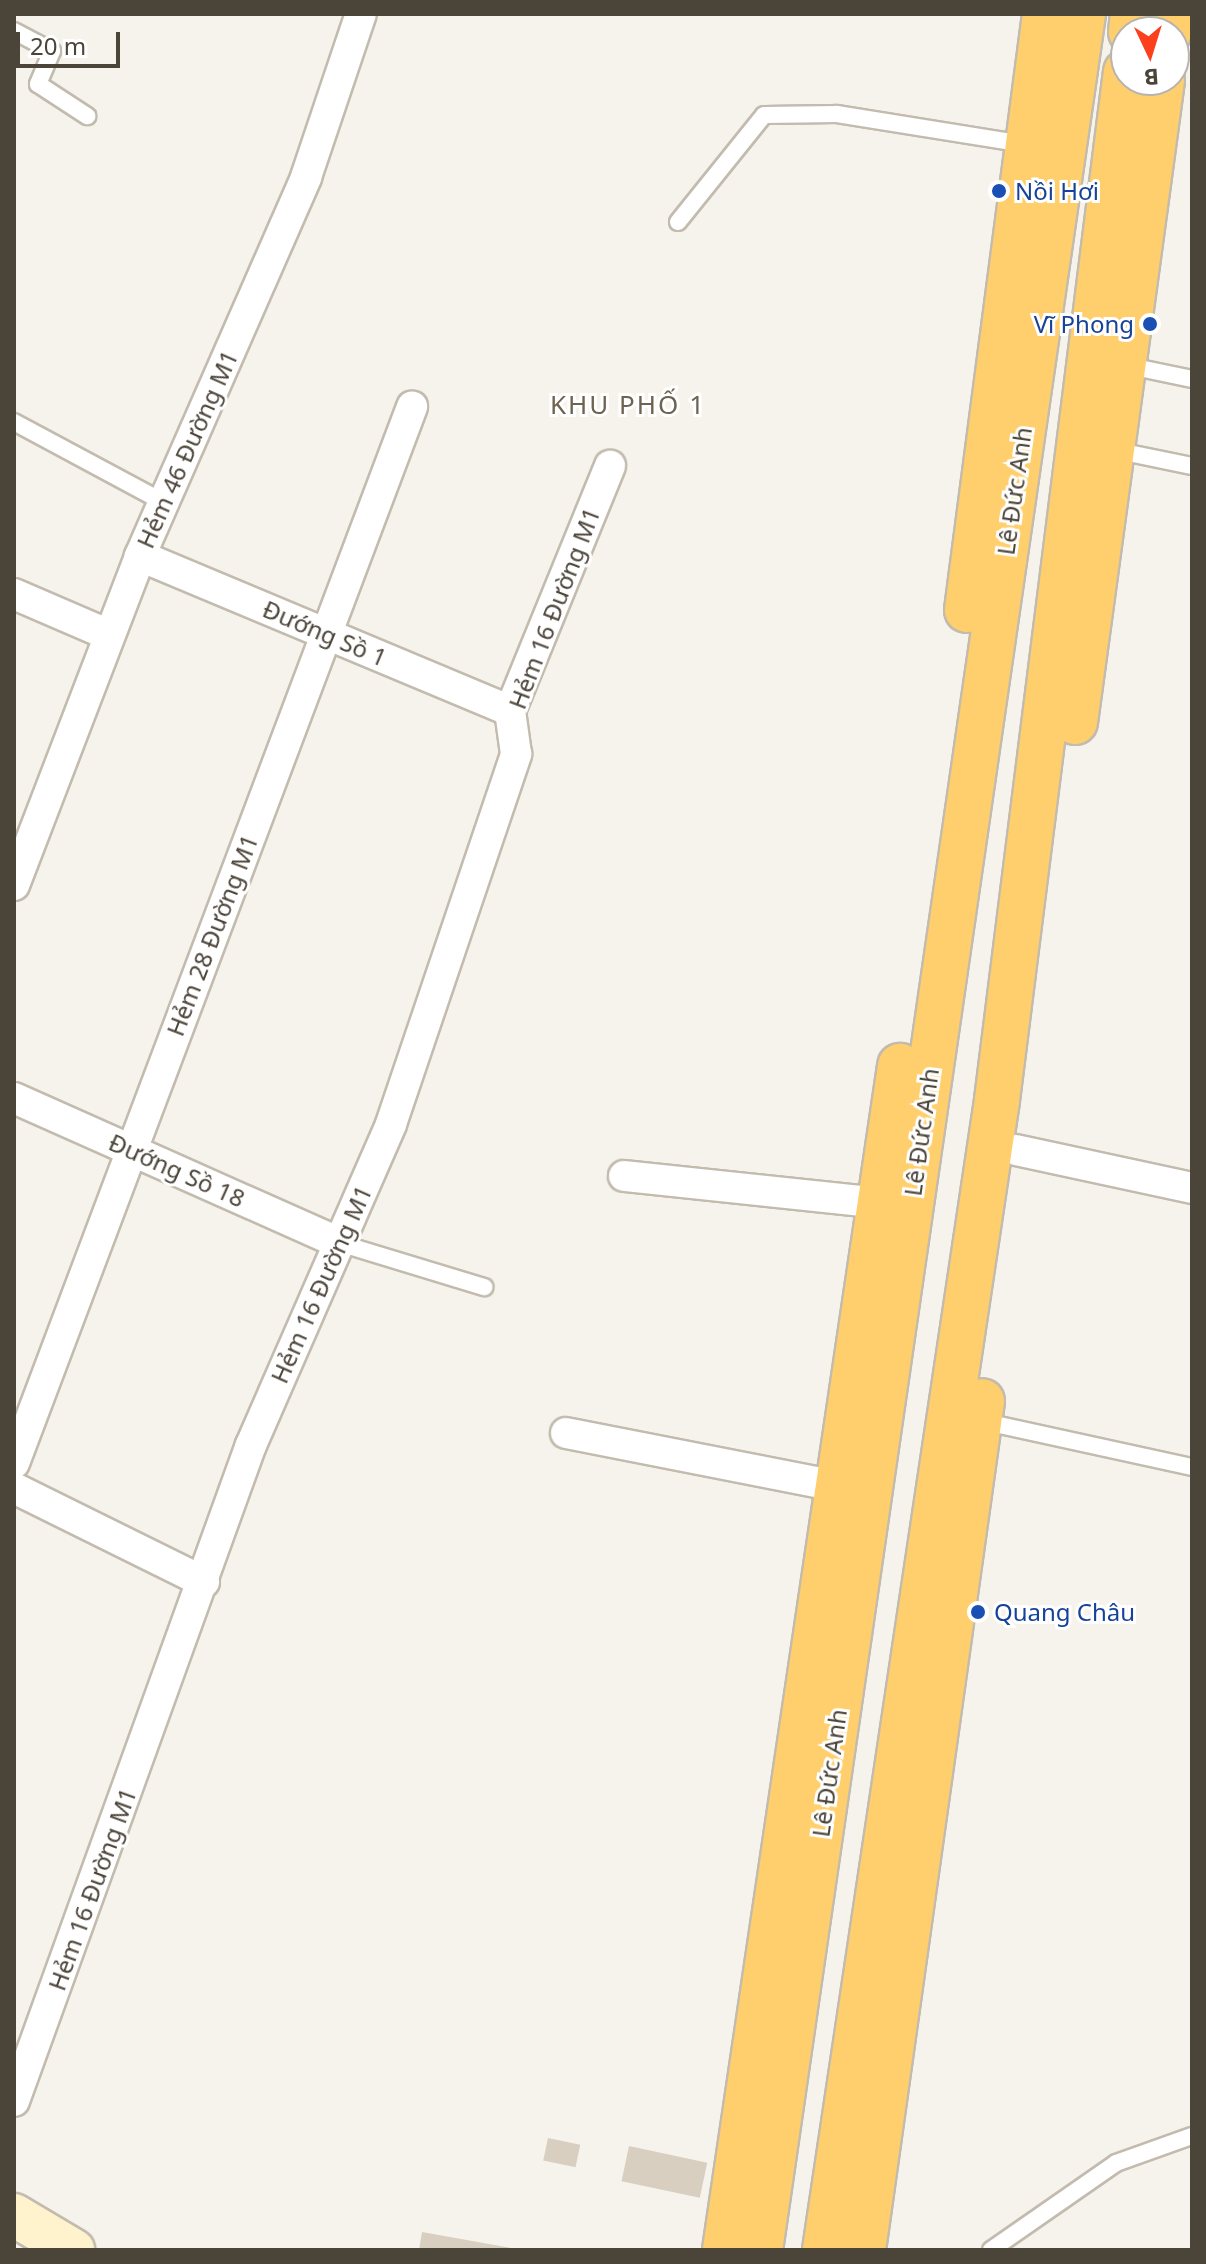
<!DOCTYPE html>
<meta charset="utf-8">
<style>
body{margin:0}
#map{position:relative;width:1206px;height:2264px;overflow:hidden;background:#f6f3ec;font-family:"Noto Sans",sans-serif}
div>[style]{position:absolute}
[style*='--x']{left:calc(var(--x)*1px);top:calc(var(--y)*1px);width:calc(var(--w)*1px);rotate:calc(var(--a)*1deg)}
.building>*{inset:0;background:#d8cfc1;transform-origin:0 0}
.roads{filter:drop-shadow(2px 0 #c2bbae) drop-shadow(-2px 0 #c2bbae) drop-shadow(0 2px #c2bbae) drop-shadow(0 -2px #c2bbae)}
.lane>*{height:16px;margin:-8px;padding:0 8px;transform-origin:8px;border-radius:8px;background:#fff}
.street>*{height:30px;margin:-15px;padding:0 15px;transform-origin:15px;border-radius:15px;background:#fff}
.secondary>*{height:42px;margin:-21px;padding:0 21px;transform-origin:21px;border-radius:21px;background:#fff3cd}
.highway>*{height:44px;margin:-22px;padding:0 22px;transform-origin:22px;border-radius:22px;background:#ffcf6e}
.dots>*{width:22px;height:22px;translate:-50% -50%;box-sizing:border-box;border:4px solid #fff;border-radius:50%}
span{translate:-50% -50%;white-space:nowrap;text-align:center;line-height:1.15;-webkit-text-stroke:6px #fff;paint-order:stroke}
.transit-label{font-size:24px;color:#164399}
.left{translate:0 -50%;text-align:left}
.right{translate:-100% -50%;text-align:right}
.street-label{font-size:24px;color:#4b4439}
.neighbourhood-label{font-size:26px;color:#6e6250;letter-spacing:2px}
.frame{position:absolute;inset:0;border:16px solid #4b4439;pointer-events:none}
.north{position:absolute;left:1110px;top:16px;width:80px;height:80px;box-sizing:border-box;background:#fff;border:2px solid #b7b4b0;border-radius:50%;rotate:176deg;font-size:22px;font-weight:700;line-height:32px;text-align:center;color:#4b4439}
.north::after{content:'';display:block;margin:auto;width:28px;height:36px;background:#fc3f1d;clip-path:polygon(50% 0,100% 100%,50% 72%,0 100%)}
.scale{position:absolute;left:16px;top:32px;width:104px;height:36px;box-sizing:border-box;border:4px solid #4b4439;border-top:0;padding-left:10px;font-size:24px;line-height:28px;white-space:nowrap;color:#4b4439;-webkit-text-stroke:6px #fff;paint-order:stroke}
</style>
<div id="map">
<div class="building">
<div style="left:548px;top:2138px;width:33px;height:23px;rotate:12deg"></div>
<div style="left:629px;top:2146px;width:80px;height:36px;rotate:12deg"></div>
<div style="clip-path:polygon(422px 2232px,511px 2248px,511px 2250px,419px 2250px)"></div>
</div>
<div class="roads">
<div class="lane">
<div style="--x:14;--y:31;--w:43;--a:27.8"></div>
<div style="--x:52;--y:51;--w:36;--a:113"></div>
<div style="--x:38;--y:84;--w:59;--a:33.1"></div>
<div style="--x:678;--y:222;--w:137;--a:-51.2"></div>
<div style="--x:764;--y:115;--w:73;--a:-0.8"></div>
<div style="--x:837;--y:114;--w:190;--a:9.1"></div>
<div style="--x:1125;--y:365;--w:68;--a:11.8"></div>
<div style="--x:14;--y:422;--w:171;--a:28.2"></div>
<div style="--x:1114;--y:450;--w:80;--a:11.6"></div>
<div style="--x:339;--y:1243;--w:152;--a:16.9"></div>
<div style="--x:981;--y:1421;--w:216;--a:12.3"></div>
<div style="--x:991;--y:2250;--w:152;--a:-34.8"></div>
<div style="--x:1116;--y:2163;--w:81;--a:-19.6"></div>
</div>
<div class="street">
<div style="--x:140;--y:556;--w:401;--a:22.7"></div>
<div style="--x:14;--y:594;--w:103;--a:23.3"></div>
<div style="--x:14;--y:885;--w:352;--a:-69"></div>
<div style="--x:140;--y:556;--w:414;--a:-66.3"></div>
<div style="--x:306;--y:177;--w:172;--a:-71.4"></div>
<div style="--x:14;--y:1098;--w:356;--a:24"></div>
<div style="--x:1016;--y:1150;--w:180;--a:12.2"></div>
<div style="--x:624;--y:1176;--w:256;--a:6"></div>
<div style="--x:566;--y:1433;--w:276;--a:11.1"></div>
<div style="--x:14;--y:1463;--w:1129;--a:-69.35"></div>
<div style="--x:14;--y:1488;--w:212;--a:26.3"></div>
<div style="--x:14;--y:2101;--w:697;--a:-70.14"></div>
<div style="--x:251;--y:1445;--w:350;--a:-66.4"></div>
<div style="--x:391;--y:1124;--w:391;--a:-71.3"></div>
<div style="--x:516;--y:754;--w:43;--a:-97.9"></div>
<div style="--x:510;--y:711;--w:265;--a:-67.8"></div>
</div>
<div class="secondary">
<div style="--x:14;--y:2215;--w:69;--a:30.7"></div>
</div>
<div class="highway">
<div style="--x:1131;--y:32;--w:18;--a:-84"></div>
<div style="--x:1169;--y:32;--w:18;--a:-84"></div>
<div style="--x:967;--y:610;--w:601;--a:-82.54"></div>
<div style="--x:1075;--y:722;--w:648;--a:-82.28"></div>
<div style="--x:725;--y:2250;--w:1197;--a:-81.59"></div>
<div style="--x:760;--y:2250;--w:2259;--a:-81.78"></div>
<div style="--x:825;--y:2250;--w:1163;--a:-81.49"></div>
<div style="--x:997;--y:1100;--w:1036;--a:-82.85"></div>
<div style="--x:863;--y:2250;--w:857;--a:-82.02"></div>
</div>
</div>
<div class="dots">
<div style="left:999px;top:191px;background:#1a4fb4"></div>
<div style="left:1150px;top:324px;background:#1a4fb4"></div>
<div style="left:978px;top:1612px;background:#1a4fb4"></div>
</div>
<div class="transit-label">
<span class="left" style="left:1015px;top:191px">Nồi Hơi</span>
<span class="right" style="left:1134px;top:324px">Vĩ Phong</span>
<span class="left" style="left:994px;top:1612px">Quang Châu</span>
</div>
<div class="street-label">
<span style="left:187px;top:449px;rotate:-66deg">Hẻm 46 Đường M1</span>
<span style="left:1014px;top:491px;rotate:-82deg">Lê Đức Anh</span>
<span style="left:554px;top:608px;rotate:-69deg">Hẻm 16 Đường M1</span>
<span style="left:325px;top:633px;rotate:23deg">Đướng Sồ 1</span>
<span style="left:212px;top:935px;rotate:-69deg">Hẻm 28 Đường M1</span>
<span style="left:921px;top:1132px;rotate:-82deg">Lê Đức Anh</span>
<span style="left:177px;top:1170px;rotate:24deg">Đướng Sồ 18</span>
<span style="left:321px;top:1284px;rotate:-66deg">Hẻm 16 Đường M1</span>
<span style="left:829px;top:1773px;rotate:-82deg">Lê Đức Anh</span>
<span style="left:92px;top:1889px;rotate:-70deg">Hẻm 16 Đường M1</span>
</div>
<div class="neighbourhood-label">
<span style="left:628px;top:405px">KHU PHỐ 1</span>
</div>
<div class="frame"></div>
<div class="north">B</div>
<div class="scale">20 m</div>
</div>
